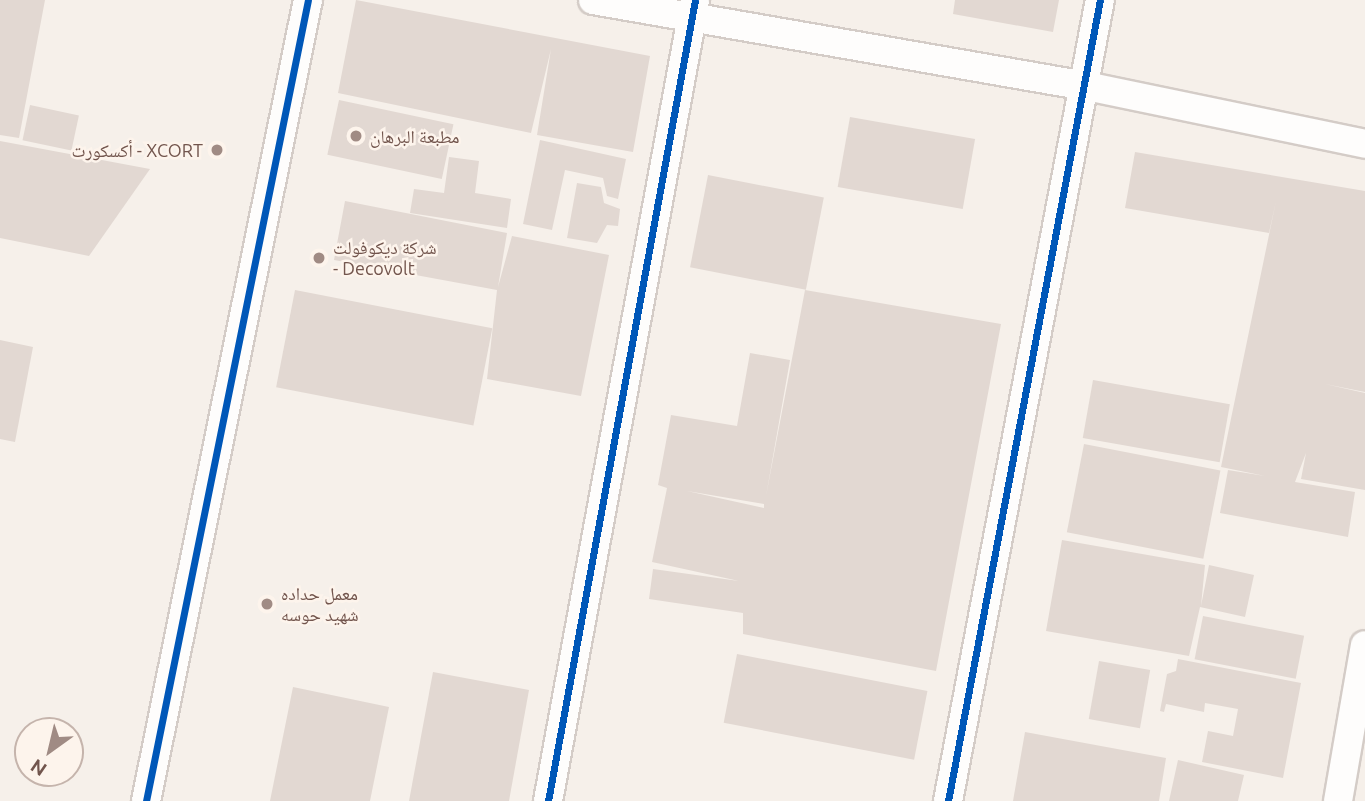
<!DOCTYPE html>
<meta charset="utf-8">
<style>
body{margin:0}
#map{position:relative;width:1365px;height:801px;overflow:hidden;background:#f6f0ea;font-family:Ubuntu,"Noto Naskh Arabic",sans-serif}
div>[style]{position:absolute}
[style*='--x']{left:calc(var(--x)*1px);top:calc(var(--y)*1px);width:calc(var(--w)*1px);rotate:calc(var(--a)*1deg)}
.building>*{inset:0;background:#e2d8d2;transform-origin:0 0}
.roads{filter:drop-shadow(2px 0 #d4ccc7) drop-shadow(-2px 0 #d4ccc7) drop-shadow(0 2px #d4ccc7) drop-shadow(0 -2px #d4ccc7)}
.minor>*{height:28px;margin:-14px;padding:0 14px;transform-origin:14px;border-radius:14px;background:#fefdfc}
.cycleway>*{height:7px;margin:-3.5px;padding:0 3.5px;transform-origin:3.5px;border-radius:3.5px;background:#0057b8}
.dots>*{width:19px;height:19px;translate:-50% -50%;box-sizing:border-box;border:4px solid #fdf4ec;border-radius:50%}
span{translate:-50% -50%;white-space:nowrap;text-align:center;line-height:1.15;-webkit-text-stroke:5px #fdf4ec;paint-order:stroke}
.poi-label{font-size:18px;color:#72554d}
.left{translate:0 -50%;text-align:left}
.right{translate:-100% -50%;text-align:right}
.north{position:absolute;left:14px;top:717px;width:70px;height:70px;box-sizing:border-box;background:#fdf4ec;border:2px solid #c5b4ac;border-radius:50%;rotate:214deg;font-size:19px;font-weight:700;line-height:28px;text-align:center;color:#72554d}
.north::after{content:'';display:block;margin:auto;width:24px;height:32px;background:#a08b84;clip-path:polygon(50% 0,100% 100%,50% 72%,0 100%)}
</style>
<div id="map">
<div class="building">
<div style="clip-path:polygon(0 0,45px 0,19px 138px,0 135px)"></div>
<div style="clip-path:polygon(356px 0,650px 56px,633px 152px,537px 135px,551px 49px,531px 133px,338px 93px)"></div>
<div style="clip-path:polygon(955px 0,1059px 0,1053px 32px,953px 14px)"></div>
<div style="left:339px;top:100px;width:117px;height:56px;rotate:12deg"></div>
<div style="left:30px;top:105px;width:50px;height:36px;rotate:12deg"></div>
<div style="left:850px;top:117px;width:127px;height:71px;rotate:10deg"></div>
<div style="clip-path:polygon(540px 140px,626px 159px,618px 199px,607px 196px,603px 178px,565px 170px,552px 230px,523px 224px)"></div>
<div style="clip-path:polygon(0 141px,150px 169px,89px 256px,0 238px)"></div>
<div style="clip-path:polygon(1135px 152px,1365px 191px,1365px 392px,1325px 384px,1365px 393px,1365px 490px,1301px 479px,1306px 453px,1295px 482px,1355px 492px,1348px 537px,1220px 513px,1228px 470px,1265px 476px,1221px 467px,1276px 201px,1269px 233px,1125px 208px)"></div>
<div style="clip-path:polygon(449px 157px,479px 161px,475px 193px,511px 199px,507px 228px,410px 213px,414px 189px,444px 193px)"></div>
<div style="left:708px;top:175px;width:118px;height:94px;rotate:11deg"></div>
<div style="clip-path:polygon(577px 183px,601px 187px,604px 203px,620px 209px,618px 226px,607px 225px,597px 243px,567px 238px)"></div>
<div style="clip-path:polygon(345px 201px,507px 233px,498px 287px,512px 236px,609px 255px,581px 396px,487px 379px,497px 290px,334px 260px)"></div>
<div style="left:295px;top:290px;width:201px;height:99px;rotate:11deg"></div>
<div style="clip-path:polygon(evenodd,805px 290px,1001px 324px,936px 671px,743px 634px,743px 613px,649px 599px,653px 569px,739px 581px,652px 562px,667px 488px,658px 485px,671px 415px,737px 426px,750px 353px,790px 360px,766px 496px,805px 290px,687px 491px,764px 504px,764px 508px,687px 491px)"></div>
<div style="clip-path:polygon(0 340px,33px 347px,15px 442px,0 439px)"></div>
<div style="left:1093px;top:380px;width:139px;height:59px;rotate:10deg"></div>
<div style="left:1084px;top:444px;width:139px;height:90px;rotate:11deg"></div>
<div style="clip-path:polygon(1062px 540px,1205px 565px,1201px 606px,1209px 565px,1254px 575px,1245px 617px,1200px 607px,1189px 656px,1046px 631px)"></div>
<div style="left:1203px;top:616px;width:103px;height:44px;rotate:11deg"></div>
<div style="left:737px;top:654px;width:194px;height:70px;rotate:11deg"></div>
<div style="clip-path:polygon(1178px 659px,1301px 683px,1283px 778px,1202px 762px,1208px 731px,1233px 736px,1238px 709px,1205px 703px,1204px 712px,1166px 704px,1164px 712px,1160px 711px,1167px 674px,1176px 671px)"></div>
<div style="left:1099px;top:661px;width:52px;height:59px;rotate:10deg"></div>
<div style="clip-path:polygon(433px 672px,529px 690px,509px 801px,409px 801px)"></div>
<div style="clip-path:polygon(293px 687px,389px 707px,370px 801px,270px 801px)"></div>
<div style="clip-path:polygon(1025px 732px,1166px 758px,1159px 801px,1013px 801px)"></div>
<div style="clip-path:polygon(1178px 760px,1244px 775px,1238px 801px,1169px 801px)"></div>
</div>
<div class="roads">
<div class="minor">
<div style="--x:593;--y:0;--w:500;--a:9.9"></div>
<div style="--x:1086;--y:86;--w:285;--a:11.7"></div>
<div style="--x:146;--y:801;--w:817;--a:-78.57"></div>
<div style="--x:548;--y:801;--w:814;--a:-79.6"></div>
<div style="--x:948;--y:801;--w:815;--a:-79.26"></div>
<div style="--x:1338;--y:801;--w:158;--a:-80.2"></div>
</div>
</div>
<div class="cycleway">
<div style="--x:146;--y:801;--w:817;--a:-78.57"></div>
<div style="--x:548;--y:801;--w:814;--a:-79.6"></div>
<div style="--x:948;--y:801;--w:815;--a:-79.26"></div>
</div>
<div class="dots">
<div style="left:356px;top:136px;background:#a08b84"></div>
<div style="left:217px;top:150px;background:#a08b84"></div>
<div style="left:319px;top:258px;background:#a08b84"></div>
<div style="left:267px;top:604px;background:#a08b84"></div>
</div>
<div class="poi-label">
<span class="left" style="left:370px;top:136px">مطبعة البرهان</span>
<span class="right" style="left:203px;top:150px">أكسكورت - XCORT</span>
<span class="left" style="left:333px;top:258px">شركة ديكوفولت<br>- Decovolt</span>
<span class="left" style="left:281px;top:604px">معمل حداده<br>شهيد حوسه</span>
</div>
<div class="north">N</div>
</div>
